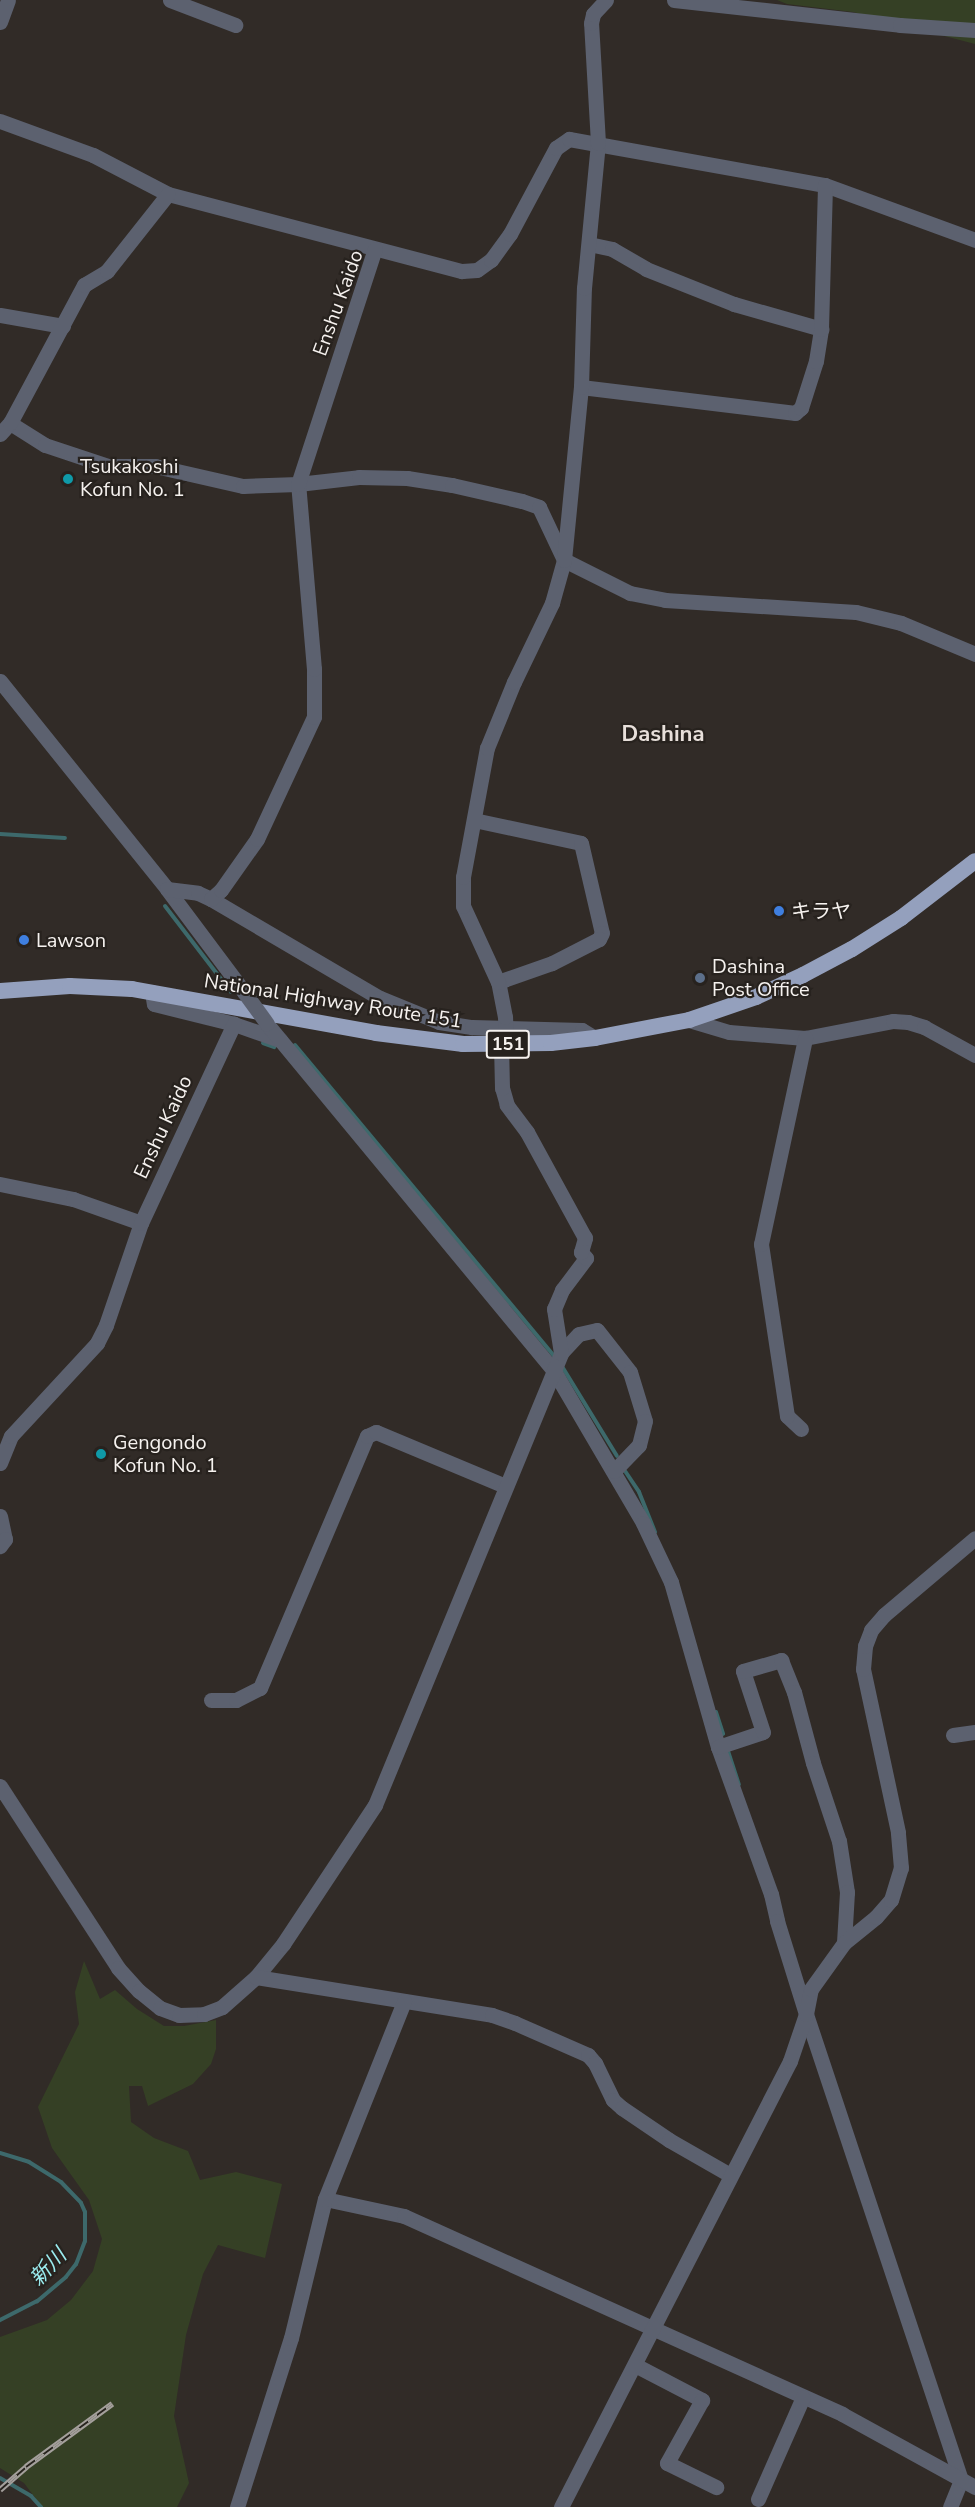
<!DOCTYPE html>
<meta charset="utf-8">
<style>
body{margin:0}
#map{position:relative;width:975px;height:2507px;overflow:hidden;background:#312b27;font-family:"Nunito Sans","Noto Sans JP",sans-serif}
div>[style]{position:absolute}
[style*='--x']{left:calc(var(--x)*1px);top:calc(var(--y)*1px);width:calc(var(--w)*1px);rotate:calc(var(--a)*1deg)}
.green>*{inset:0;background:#354025}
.stream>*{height:4px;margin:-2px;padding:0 2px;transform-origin:2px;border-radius:2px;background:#3d696b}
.minor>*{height:15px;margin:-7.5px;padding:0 7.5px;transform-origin:7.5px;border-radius:7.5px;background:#5c616f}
.trunk>*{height:16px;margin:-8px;padding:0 8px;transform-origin:8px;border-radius:8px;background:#94a0bd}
.rail>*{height:6px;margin-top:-3px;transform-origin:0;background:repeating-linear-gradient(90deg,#27221e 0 11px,#a49f9c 0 22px);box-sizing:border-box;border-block:2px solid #a49f9c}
.minor-bridge>*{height:15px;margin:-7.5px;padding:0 7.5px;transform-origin:7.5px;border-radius:7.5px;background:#5c616f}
.dots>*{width:16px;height:16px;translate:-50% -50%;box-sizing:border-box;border:3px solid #27221e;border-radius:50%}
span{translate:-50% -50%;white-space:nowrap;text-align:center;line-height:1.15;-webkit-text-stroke:4.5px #27221e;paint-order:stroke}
.shield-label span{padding:2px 4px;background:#27221e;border:2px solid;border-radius:4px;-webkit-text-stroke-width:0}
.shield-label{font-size:18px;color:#f6f2ef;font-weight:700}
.street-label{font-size:20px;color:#f6f2ef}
.poi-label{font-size:20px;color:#f6f2ef}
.left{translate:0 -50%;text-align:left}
.water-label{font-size:21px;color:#9becef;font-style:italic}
.quarter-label{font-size:22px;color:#e7dfda;font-weight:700}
</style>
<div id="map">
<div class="green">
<div style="clip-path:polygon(777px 0,975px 0,975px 44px,853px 12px,787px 4px)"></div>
<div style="clip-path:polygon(84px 1961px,100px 1999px,115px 1990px,137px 2009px,164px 2026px,184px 2026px,216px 2020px,216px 2049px,211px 2064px,193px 2084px,148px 2106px,142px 2086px,129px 2086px,131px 2122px,154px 2138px,188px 2151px,200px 2180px,236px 2172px,282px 2184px,265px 2258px,218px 2245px,203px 2274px,186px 2335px,174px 2416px,189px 2483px,177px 2507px,42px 2507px,24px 2483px,0 2468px,0 2337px,47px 2320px,71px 2300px,93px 2271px,102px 2239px,89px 2200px,52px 2148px,38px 2107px,79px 2024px,75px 1992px)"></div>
</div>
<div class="stream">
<div style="--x:0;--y:834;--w:65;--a:3.5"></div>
<div style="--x:165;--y:906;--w:108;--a:52.5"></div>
<div style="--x:263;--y:1043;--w:12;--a:20"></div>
<div style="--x:295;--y:1045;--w:408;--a:50.2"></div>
<div style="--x:563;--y:1368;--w:103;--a:58.5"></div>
<div style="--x:623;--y:1468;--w:29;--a:56"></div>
<div style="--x:639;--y:1492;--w:43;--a:68.2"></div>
<div style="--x:716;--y:1712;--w:23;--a:72"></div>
<div style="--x:728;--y:1751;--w:35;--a:72"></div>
<div style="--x:0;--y:2153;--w:30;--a:17"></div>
<div style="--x:29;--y:2162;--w:38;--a:32"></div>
<div style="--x:61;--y:2182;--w:29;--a:46"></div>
<div style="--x:81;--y:2203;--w:10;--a:66"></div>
<div style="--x:85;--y:2212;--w:29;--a:90"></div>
<div style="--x:85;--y:2241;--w:25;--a:111"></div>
<div style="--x:76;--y:2264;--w:16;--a:128"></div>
<div style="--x:66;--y:2277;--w:38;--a:140"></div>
<div style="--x:37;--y:2301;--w:42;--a:152.8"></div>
<div style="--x:0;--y:2478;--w:36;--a:30"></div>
<div style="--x:31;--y:2496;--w:15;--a:48"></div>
</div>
<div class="minor">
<div style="--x:170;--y:0;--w:70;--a:21"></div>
<div style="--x:674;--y:0;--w:227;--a:6.3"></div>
<div style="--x:900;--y:25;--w:75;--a:3.8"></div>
<div style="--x:0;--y:22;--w:23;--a:-70"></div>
<div style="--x:0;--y:121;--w:99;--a:20.1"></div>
<div style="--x:93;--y:155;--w:85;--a:27.5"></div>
<div style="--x:168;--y:194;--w:304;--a:14.7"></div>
<div style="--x:462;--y:271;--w:15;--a:-4"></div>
<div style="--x:477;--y:270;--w:17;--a:-36"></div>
<div style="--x:491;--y:260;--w:32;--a:-54"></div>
<div style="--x:510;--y:234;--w:98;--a:-61.9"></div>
<div style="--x:556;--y:148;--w:16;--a:-35"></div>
<div style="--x:569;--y:139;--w:260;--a:10.2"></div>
<div style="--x:825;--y:185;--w:160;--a:20.1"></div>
<div style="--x:589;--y:244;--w:24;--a:12"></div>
<div style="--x:612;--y:249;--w:39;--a:30"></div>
<div style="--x:646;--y:269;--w:95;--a:21.7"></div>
<div style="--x:734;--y:304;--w:91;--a:16"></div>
<div style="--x:0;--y:315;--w:64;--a:9.9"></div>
<div style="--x:581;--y:387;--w:216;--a:6.9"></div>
<div style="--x:795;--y:413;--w:8;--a:-40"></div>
<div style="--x:801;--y:408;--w:49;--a:-72.3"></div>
<div style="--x:816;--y:361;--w:32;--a:-81"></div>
<div style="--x:821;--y:329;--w:144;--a:-88.4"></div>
<div style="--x:10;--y:423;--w:41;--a:32.2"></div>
<div style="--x:45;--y:445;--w:66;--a:18.4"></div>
<div style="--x:108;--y:466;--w:47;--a:0"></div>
<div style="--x:155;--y:466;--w:90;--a:12.8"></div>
<div style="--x:243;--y:486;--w:55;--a:-2.1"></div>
<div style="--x:298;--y:484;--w:61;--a:-6.5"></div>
<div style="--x:359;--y:477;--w:48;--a:1.2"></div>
<div style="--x:407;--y:478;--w:46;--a:8.8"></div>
<div style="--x:452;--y:485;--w:72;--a:12.9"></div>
<div style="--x:522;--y:501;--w:18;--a:19"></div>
<div style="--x:539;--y:507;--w:59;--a:64.7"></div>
<div style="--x:564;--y:560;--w:74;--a:26.6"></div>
<div style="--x:630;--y:593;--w:36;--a:11"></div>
<div style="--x:665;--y:600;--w:191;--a:3.6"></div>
<div style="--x:856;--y:612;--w:46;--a:13.7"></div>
<div style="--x:901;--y:623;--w:80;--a:22.7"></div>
<div style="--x:0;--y:434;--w:15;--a:-48"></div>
<div style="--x:10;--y:423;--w:157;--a:-61.8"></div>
<div style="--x:84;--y:285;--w:27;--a:-31"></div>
<div style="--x:107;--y:271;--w:98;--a:-51.6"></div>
<div style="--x:0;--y:681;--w:267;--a:51.2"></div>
<div style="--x:167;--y:889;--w:129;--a:53.2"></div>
<div style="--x:474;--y:820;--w:109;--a:12.1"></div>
<div style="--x:581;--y:843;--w:92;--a:76.9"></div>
<div style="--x:602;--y:933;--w:7;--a:117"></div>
<div style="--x:599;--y:939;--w:53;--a:152.9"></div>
<div style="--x:552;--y:963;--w:57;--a:160.6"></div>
<div style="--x:167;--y:889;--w:31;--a:7"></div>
<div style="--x:198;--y:893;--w:14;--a:25"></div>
<div style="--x:211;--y:899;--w:196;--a:30.4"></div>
<div style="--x:380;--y:998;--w:64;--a:22.1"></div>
<div style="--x:439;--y:1022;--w:33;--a:9"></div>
<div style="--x:472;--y:1027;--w:110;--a:1.6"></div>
<div style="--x:582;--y:1030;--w:15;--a:32"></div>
<div style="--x:211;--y:899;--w:13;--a:-42"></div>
<div style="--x:221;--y:890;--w:62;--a:-54.8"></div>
<div style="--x:257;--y:839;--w:135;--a:-65"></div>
<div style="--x:314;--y:717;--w:48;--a:-90"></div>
<div style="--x:314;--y:669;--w:186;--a:-94.9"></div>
<div style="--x:298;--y:484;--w:247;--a:-71.9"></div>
<div style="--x:152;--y:992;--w:12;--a:81"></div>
<div style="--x:154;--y:1004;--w:82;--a:14"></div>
<div style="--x:234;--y:1024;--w:49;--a:19.2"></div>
<div style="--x:689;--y:1020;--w:42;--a:16.7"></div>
<div style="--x:729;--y:1032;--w:76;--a:4.5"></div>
<div style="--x:805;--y:1038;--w:90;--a:-10.9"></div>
<div style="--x:893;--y:1021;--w:15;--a:4"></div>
<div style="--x:908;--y:1022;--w:17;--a:17"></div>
<div style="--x:924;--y:1027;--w:58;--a:28.8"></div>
<div style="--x:267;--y:1024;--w:450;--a:50.4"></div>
<div style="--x:554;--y:1371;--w:176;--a:59.6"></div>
<div style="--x:643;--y:1523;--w:65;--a:64.6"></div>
<div style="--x:671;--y:1582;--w:172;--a:74.1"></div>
<div style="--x:718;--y:1747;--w:156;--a:70.2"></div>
<div style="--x:771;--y:1894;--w:28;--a:77"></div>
<div style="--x:777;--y:1921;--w:97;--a:72.7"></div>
<div style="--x:806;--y:2014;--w:491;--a:71.6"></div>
<div style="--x:961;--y:2480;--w:29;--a:112"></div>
<div style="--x:506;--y:1044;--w:27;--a:-92"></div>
<div style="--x:505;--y:1017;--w:36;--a:-101"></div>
<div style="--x:498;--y:982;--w:84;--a:-114.7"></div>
<div style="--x:463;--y:906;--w:29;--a:-90"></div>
<div style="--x:463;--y:877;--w:131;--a:-79.5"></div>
<div style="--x:487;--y:748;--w:71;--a:-67.8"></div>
<div style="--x:514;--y:682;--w:88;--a:-64.3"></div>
<div style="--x:552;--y:603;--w:45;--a:-74.4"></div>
<div style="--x:564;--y:560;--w:174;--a:-84.4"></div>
<div style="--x:581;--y:387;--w:99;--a:-88.3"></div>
<div style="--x:584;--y:288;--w:146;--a:-84.5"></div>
<div style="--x:598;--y:143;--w:120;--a:-93.3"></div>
<div style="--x:591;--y:23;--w:9;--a:-77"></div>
<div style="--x:593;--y:14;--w:19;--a:-47"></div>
<div style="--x:0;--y:1184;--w:75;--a:11.6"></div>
<div style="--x:73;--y:1199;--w:72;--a:19.4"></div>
<div style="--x:561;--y:1353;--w:26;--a:-47"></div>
<div style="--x:579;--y:1334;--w:18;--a:-13"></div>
<div style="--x:597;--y:1330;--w:53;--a:51.8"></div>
<div style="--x:630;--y:1372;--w:51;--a:73"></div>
<div style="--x:645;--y:1421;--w:25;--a:104"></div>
<div style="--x:639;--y:1445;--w:36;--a:134"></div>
<div style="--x:801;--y:1429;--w:19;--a:-137"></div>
<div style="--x:787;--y:1416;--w:174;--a:-98.6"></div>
<div style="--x:761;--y:1244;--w:211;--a:-77.9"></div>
<div style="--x:0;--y:1463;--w:29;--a:-68"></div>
<div style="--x:11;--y:1436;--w:127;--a:-47.2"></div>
<div style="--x:97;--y:1343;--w:20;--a:-63"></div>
<div style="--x:106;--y:1325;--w:108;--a:-71.1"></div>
<div style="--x:141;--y:1223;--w:220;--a:-65"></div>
<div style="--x:0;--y:1516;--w:24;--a:78"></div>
<div style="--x:5;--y:1539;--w:9;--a:126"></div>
<div style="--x:211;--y:1700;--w:25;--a:0"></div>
<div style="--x:236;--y:1700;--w:27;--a:-27"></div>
<div style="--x:260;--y:1688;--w:274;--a:-67"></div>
<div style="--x:367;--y:1436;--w:10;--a:-24"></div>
<div style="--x:376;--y:1432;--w:140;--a:22.7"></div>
<div style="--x:953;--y:1735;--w:22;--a:-8"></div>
<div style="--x:718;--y:1747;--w:47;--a:-18.4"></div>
<div style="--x:763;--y:1732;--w:64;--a:-108.2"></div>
<div style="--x:743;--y:1671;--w:40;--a:-16"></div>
<div style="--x:781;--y:1660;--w:35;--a:68"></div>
<div style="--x:794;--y:1692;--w:73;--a:75"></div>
<div style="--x:813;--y:1763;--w:82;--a:71.6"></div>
<div style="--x:839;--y:1841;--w:52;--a:81.1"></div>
<div style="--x:847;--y:1892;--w:51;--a:93.4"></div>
<div style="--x:0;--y:1786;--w:217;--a:57"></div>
<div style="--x:118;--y:1968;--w:31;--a:48"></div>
<div style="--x:139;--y:1991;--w:27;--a:39"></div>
<div style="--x:160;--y:2008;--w:20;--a:20"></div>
<div style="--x:179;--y:2015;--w:25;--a:-2"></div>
<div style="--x:204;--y:2014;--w:19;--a:-21"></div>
<div style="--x:222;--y:2007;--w:45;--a:-41.4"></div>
<div style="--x:256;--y:1977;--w:43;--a:-50.7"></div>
<div style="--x:283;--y:1944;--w:167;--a:-56.5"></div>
<div style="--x:375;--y:1805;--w:489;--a:-67.6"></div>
<div style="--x:561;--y:1353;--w:45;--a:-99"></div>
<div style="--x:554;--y:1309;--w:21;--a:-67"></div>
<div style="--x:562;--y:1290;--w:40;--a:-53"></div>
<div style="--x:586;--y:1258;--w:8;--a:-130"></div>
<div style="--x:581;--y:1252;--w:15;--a:-74"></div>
<div style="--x:585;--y:1238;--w:121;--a:-118.7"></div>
<div style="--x:527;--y:1132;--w:34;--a:-127"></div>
<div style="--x:507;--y:1105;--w:18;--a:-106"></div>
<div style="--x:502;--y:1088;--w:44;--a:-91.3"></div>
<div style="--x:256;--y:1977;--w:239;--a:9.1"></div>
<div style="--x:492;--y:2015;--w:24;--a:19"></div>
<div style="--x:515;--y:2023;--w:80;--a:23.7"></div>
<div style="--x:588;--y:2055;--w:11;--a:49"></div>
<div style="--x:595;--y:2063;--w:41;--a:64.1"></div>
<div style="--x:613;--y:2100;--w:12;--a:42"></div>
<div style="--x:622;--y:2108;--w:57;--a:34.2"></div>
<div style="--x:669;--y:2140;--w:70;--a:29.8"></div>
<div style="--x:325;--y:2199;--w:81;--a:12.1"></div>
<div style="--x:404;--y:2216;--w:481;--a:24.3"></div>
<div style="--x:842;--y:2414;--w:152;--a:28.8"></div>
<div style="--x:635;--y:2365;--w:76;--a:27.6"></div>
<div style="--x:702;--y:2400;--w:72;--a:119.1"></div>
<div style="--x:667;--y:2463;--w:55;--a:26.1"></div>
<div style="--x:758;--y:2499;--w:111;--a:-66.2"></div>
<div style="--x:237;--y:2507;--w:177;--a:-72.3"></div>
<div style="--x:291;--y:2338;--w:143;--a:-76.3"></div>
<div style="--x:325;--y:2199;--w:213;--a:-68.2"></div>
<div style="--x:561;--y:2507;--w:501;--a:-62.82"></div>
<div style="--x:790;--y:2061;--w:50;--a:-71.2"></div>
<div style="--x:806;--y:2014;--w:25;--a:-79"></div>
<div style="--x:811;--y:1989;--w:57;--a:-54.3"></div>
<div style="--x:844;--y:1943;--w:41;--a:-39.1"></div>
<div style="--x:876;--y:1917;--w:23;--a:-49"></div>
<div style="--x:891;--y:1900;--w:34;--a:-73"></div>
<div style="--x:901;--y:1868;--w:36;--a:-95"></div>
<div style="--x:898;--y:1832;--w:167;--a:-102.1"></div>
<div style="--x:863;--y:1669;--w:23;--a:-85"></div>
<div style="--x:865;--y:1646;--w:17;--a:-69"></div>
<div style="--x:871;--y:1630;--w:20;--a:-49"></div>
<div style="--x:884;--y:1615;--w:119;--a:-40.2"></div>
</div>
<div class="trunk">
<div style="--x:0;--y:991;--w:70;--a:-4.1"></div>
<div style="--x:70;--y:986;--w:62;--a:2.8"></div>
<div style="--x:132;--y:989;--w:248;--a:10.2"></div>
<div style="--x:376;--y:1033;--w:88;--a:7.2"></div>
<div style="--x:463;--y:1044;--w:88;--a:-0.7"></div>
<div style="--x:551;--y:1043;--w:44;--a:-6.5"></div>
<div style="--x:595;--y:1038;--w:96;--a:-10.8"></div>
<div style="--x:689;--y:1020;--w:71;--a:-18.9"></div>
<div style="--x:756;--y:997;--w:52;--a:-25.1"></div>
<div style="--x:803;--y:975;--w:55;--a:-28"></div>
<div style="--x:852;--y:949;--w:58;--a:-32.3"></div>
<div style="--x:901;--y:918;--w:93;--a:-37.6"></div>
</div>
<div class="rail">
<div style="--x:0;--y:2490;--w:35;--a:-41"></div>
<div style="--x:26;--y:2467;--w:107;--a:-36.2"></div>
</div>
<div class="minor-bridge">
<div style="--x:244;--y:992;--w:39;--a:54"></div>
</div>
<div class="dots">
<div style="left:68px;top:479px;background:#0f9aa8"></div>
<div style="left:779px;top:911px;background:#3f7fe0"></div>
<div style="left:24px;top:940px;background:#3f7fe0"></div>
<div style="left:700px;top:978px;background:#5c6f8a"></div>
<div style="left:101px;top:1454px;background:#0f9aa8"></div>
</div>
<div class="shield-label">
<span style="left:508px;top:1044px">151</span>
</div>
<div class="street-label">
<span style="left:338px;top:303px;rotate:-70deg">Enshu Kaido</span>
<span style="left:333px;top:1001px;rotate:9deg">National Highway Route 151</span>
<span style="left:163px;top:1127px;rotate:-65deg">Enshu Kaido</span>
</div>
<div class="poi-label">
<span class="left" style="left:80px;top:478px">Tsukakoshi<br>Kofun No. 1</span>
<span class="left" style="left:791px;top:911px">キラヤ</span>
<span class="left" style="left:36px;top:940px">Lawson</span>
<span class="left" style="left:712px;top:978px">Dashina<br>Post Office</span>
<span class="left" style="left:113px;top:1454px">Gengondo<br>Kofun No. 1</span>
</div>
<div class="water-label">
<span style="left:48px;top:2267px;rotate:-47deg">新川</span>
</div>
<div class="quarter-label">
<span style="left:663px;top:735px">Dashina</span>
</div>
</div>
